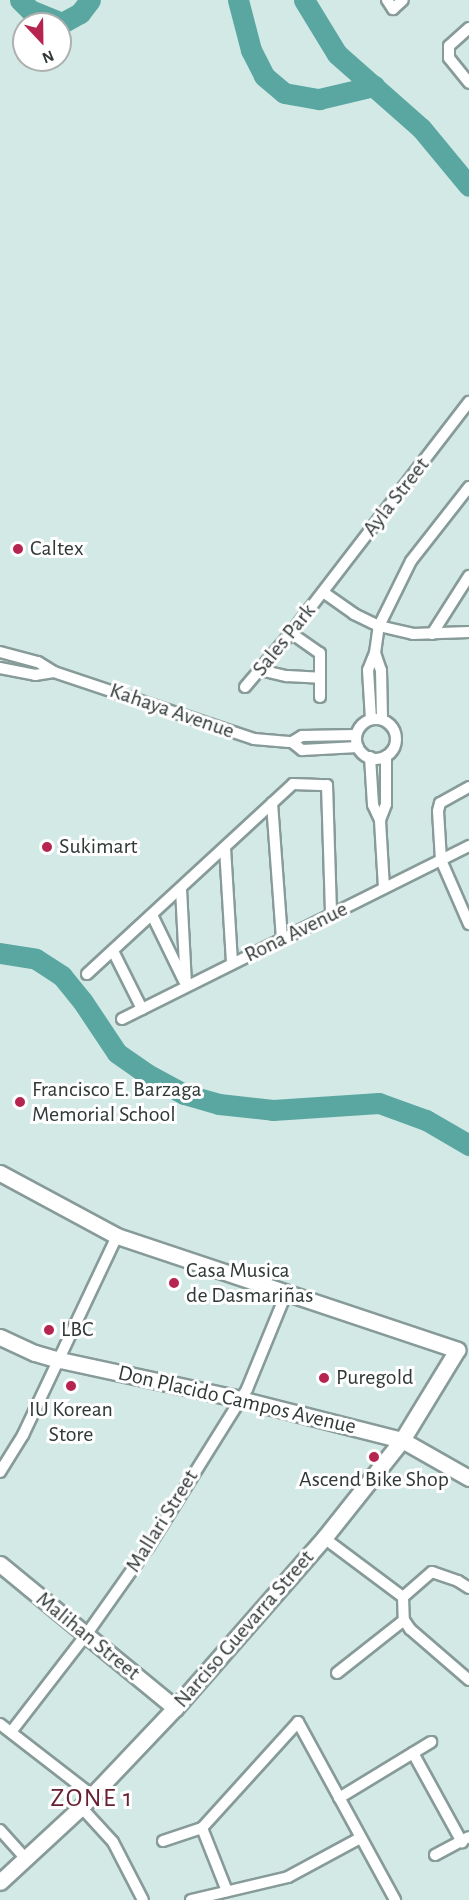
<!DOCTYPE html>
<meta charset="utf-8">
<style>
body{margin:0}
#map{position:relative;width:469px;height:1900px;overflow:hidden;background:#d3e9e6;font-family:"Alegreya Sans",sans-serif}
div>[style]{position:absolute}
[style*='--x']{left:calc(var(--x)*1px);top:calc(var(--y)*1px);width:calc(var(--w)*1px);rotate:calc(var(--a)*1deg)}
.river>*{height:21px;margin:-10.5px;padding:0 10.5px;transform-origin:10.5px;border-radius:10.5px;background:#5aa7a2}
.roads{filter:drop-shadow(2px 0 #879b99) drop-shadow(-2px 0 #879b99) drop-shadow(0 2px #879b99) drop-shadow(0 -2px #879b99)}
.street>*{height:10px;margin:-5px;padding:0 5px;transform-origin:5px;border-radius:5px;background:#fff}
.street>.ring{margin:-5px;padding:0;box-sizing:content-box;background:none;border:10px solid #fff;border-radius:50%}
.secondary>*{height:15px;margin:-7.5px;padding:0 7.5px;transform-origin:7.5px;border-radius:7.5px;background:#fff}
.dots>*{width:16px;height:16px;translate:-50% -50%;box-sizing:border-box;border:3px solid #fff;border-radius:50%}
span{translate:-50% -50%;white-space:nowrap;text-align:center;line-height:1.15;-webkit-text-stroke:6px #fff;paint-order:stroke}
.street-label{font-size:22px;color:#313938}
.poi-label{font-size:22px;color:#313938}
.left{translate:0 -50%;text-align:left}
.quarter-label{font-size:26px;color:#672132;letter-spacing:1.5px}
.north{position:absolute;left:12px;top:12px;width:60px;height:60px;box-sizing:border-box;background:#fff;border:2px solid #adb0af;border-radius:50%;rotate:158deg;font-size:16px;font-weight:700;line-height:24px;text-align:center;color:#313938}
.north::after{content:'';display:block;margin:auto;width:21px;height:27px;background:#b52550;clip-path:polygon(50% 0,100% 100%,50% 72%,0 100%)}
</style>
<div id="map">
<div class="river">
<div style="--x:20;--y:0;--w:14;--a:45"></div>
<div style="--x:30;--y:10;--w:35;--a:22"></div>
<div style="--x:62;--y:23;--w:21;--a:-29"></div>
<div style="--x:80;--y:13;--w:16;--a:-52"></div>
<div style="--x:238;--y:0;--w:52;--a:75.4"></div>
<div style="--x:251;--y:50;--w:29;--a:63"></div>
<div style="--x:264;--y:76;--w:26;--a:40"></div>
<div style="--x:284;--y:93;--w:36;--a:10"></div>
<div style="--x:319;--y:99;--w:57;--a:-13.3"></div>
<div style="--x:304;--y:0;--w:63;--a:58.6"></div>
<div style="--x:337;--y:54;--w:112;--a:41.4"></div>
<div style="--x:421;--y:128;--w:75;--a:50.4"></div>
<div style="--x:0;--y:953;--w:36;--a:9"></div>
<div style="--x:36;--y:959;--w:31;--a:33"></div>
<div style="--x:62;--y:976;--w:33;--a:51"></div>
<div style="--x:83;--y:1002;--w:61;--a:56.3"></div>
<div style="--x:117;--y:1053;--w:37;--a:35"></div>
<div style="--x:147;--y:1074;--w:42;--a:28.4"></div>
<div style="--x:184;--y:1094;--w:36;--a:16"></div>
<div style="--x:219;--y:1104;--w:54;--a:6.3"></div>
<div style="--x:273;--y:1110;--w:106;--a:-3.8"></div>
<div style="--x:379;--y:1103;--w:50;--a:19.9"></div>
<div style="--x:426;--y:1120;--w:50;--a:30.2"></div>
</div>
<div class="roads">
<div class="street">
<div style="--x:387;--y:0;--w:11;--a:56"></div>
<div style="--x:393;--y:9;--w:13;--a:-42"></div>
<div style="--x:469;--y:28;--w:27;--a:138"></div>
<div style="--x:449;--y:46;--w:12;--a:90"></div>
<div style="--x:449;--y:58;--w:32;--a:51"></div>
<div style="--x:323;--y:592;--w:38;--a:35"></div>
<div style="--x:354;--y:614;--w:28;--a:26"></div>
<div style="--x:379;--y:626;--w:35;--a:13"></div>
<div style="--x:413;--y:634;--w:56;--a:-2"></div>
<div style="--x:291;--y:633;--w:35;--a:35"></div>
<div style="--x:320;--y:653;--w:44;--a:90"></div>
<div style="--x:432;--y:634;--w:69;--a:-57.5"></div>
<div style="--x:0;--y:652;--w:39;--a:15"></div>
<div style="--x:38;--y:662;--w:19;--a:32"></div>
<div style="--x:54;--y:672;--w:211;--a:18.5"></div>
<div style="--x:254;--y:739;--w:38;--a:5"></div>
<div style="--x:292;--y:742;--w:13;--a:39"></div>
<div style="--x:302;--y:750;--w:56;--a:-3.1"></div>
<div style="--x:375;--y:653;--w:18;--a:71"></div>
<div style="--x:381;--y:670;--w:49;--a:88.8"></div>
<div style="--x:0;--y:668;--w:36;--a:11"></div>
<div style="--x:35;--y:675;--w:19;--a:-9"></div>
<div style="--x:260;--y:670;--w:28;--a:13"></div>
<div style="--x:287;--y:676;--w:33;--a:3"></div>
<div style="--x:245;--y:687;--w:71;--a:-49.6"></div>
<div style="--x:291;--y:633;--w:292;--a:-52.4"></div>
<div style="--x:371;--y:719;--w:49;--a:-93.5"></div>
<div style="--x:368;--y:670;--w:18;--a:-68"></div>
<div style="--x:375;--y:653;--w:27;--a:-82"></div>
<div style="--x:379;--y:626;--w:72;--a:-63.8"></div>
<div style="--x:411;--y:561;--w:94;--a:-51.9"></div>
<div class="ring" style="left:356px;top:719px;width:30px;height:30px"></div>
<div style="--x:292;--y:742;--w:12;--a:-31"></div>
<div style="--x:302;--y:736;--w:54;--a:-1.1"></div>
<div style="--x:370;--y:757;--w:48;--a:86.4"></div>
<div style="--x:373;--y:805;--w:17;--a:65"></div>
<div style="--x:469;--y:787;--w:33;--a:151"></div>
<div style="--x:440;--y:803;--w:8;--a:104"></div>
<div style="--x:438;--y:811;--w:49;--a:86.5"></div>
<div style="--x:441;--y:860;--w:70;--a:66.4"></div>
<div style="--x:272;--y:803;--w:136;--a:85.8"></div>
<div style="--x:225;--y:848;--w:116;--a:86.5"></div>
<div style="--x:384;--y:888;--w:68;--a:-93.4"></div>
<div style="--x:380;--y:820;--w:17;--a:-69"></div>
<div style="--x:386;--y:804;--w:48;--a:-90"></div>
<div style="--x:181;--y:889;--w:97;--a:87"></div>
<div style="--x:152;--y:915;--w:73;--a:64.1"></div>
<div style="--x:113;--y:951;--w:65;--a:63.4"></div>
<div style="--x:87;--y:974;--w:280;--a:-42.7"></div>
<div style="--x:293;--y:784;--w:34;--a:2"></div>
<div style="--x:327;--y:785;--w:129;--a:88.2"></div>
<div style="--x:122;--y:1019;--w:388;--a:-26.5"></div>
<div style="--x:0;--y:1472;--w:44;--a:-58.1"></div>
<div style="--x:23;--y:1435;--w:220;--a:-64.7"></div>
<div style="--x:324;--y:1538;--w:99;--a:36.8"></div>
<div style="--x:403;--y:1597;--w:38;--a:-41"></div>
<div style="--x:432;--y:1572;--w:28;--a:19"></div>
<div style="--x:458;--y:1581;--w:13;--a:32"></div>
<div style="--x:403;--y:1597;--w:23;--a:88"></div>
<div style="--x:404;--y:1620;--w:11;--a:56"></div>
<div style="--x:410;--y:1629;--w:78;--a:40.8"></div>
<div style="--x:337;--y:1673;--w:85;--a:-38.3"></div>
<div style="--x:0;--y:1724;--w:116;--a:37.7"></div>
<div style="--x:11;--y:1732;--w:123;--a:-52.3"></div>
<div style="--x:86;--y:1635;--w:109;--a:-54.7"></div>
<div style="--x:149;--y:1546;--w:185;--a:-58"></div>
<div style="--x:247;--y:1389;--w:103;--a:-67.7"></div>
<div style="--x:413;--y:1753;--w:102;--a:61.2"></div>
<div style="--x:339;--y:1798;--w:108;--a:-31.3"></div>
<div style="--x:81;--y:1807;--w:47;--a:47.6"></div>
<div style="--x:113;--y:1842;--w:65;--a:62.7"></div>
<div style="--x:202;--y:1828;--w:68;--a:68.4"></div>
<div style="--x:0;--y:1830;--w:38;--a:48"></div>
<div style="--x:163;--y:1841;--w:41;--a:-18.4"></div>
<div style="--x:202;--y:1828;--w:143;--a:-47.8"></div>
<div style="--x:298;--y:1722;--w:203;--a:61.4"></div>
<div style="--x:435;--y:1855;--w:38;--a:-28"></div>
<div style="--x:191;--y:1900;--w:100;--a:-13.3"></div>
<div style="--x:288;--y:1877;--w:82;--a:-28.4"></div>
</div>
<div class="secondary">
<div style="--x:0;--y:1173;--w:133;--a:28.3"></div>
<div style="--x:117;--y:1236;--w:359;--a:18.5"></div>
<div style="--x:457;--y:1350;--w:105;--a:121.4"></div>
<div style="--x:402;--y:1440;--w:125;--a:128.5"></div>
<div style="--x:324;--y:1538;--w:226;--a:131.2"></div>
<div style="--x:175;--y:1708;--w:137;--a:133.5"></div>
<div style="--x:81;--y:1807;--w:110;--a:137.2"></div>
<div style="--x:0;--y:1337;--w:38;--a:25"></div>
<div style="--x:35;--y:1353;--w:26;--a:16"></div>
<div style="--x:60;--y:1360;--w:184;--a:12.2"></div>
<div style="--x:240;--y:1399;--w:167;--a:14.2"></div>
<div style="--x:402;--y:1440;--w:77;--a:29.6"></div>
<div style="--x:0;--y:1564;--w:227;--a:39.4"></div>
</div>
</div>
<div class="dots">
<div style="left:18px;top:549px;background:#b52550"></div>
<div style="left:47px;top:847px;background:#b52550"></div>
<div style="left:20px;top:1102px;background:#b52550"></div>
<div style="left:174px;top:1283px;background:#b52550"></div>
<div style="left:49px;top:1330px;background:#b52550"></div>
<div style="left:324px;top:1378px;background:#b52550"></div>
<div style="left:71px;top:1386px;background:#b52550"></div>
<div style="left:374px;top:1457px;background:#b52550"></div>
</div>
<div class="street-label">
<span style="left:396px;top:497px;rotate:-52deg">Ayla Street</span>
<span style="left:284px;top:640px;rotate:-51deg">Sales Park</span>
<span style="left:172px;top:711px;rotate:19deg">Kahaya Avenue</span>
<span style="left:296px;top:932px;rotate:-26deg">Rona Avenue</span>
<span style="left:237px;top:1400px;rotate:13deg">Don Placido Campos Avenue</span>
<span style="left:162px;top:1521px;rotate:-58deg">Mallari Street</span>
<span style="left:244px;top:1629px;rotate:-49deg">Narciso Guevarra Street</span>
<span style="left:88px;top:1636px;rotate:39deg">Malihan Street</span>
</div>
<div class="poi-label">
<span class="left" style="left:30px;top:549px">Caltex</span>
<span class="left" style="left:59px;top:847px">Sukimart</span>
<span class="left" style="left:32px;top:1102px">Francisco E. Barzaga<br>Memorial School</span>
<span class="left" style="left:186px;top:1283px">Casa Musica<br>de Dasmariñas</span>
<span class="left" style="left:61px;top:1330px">LBC</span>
<span class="left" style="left:336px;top:1378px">Puregold</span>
<span style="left:71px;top:1422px">IU Korean<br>Store</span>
<span style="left:374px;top:1480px">Ascend Bike Shop</span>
</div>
<div class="quarter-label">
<span style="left:92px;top:1799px">ZONE 1</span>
</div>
<div class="north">N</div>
</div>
